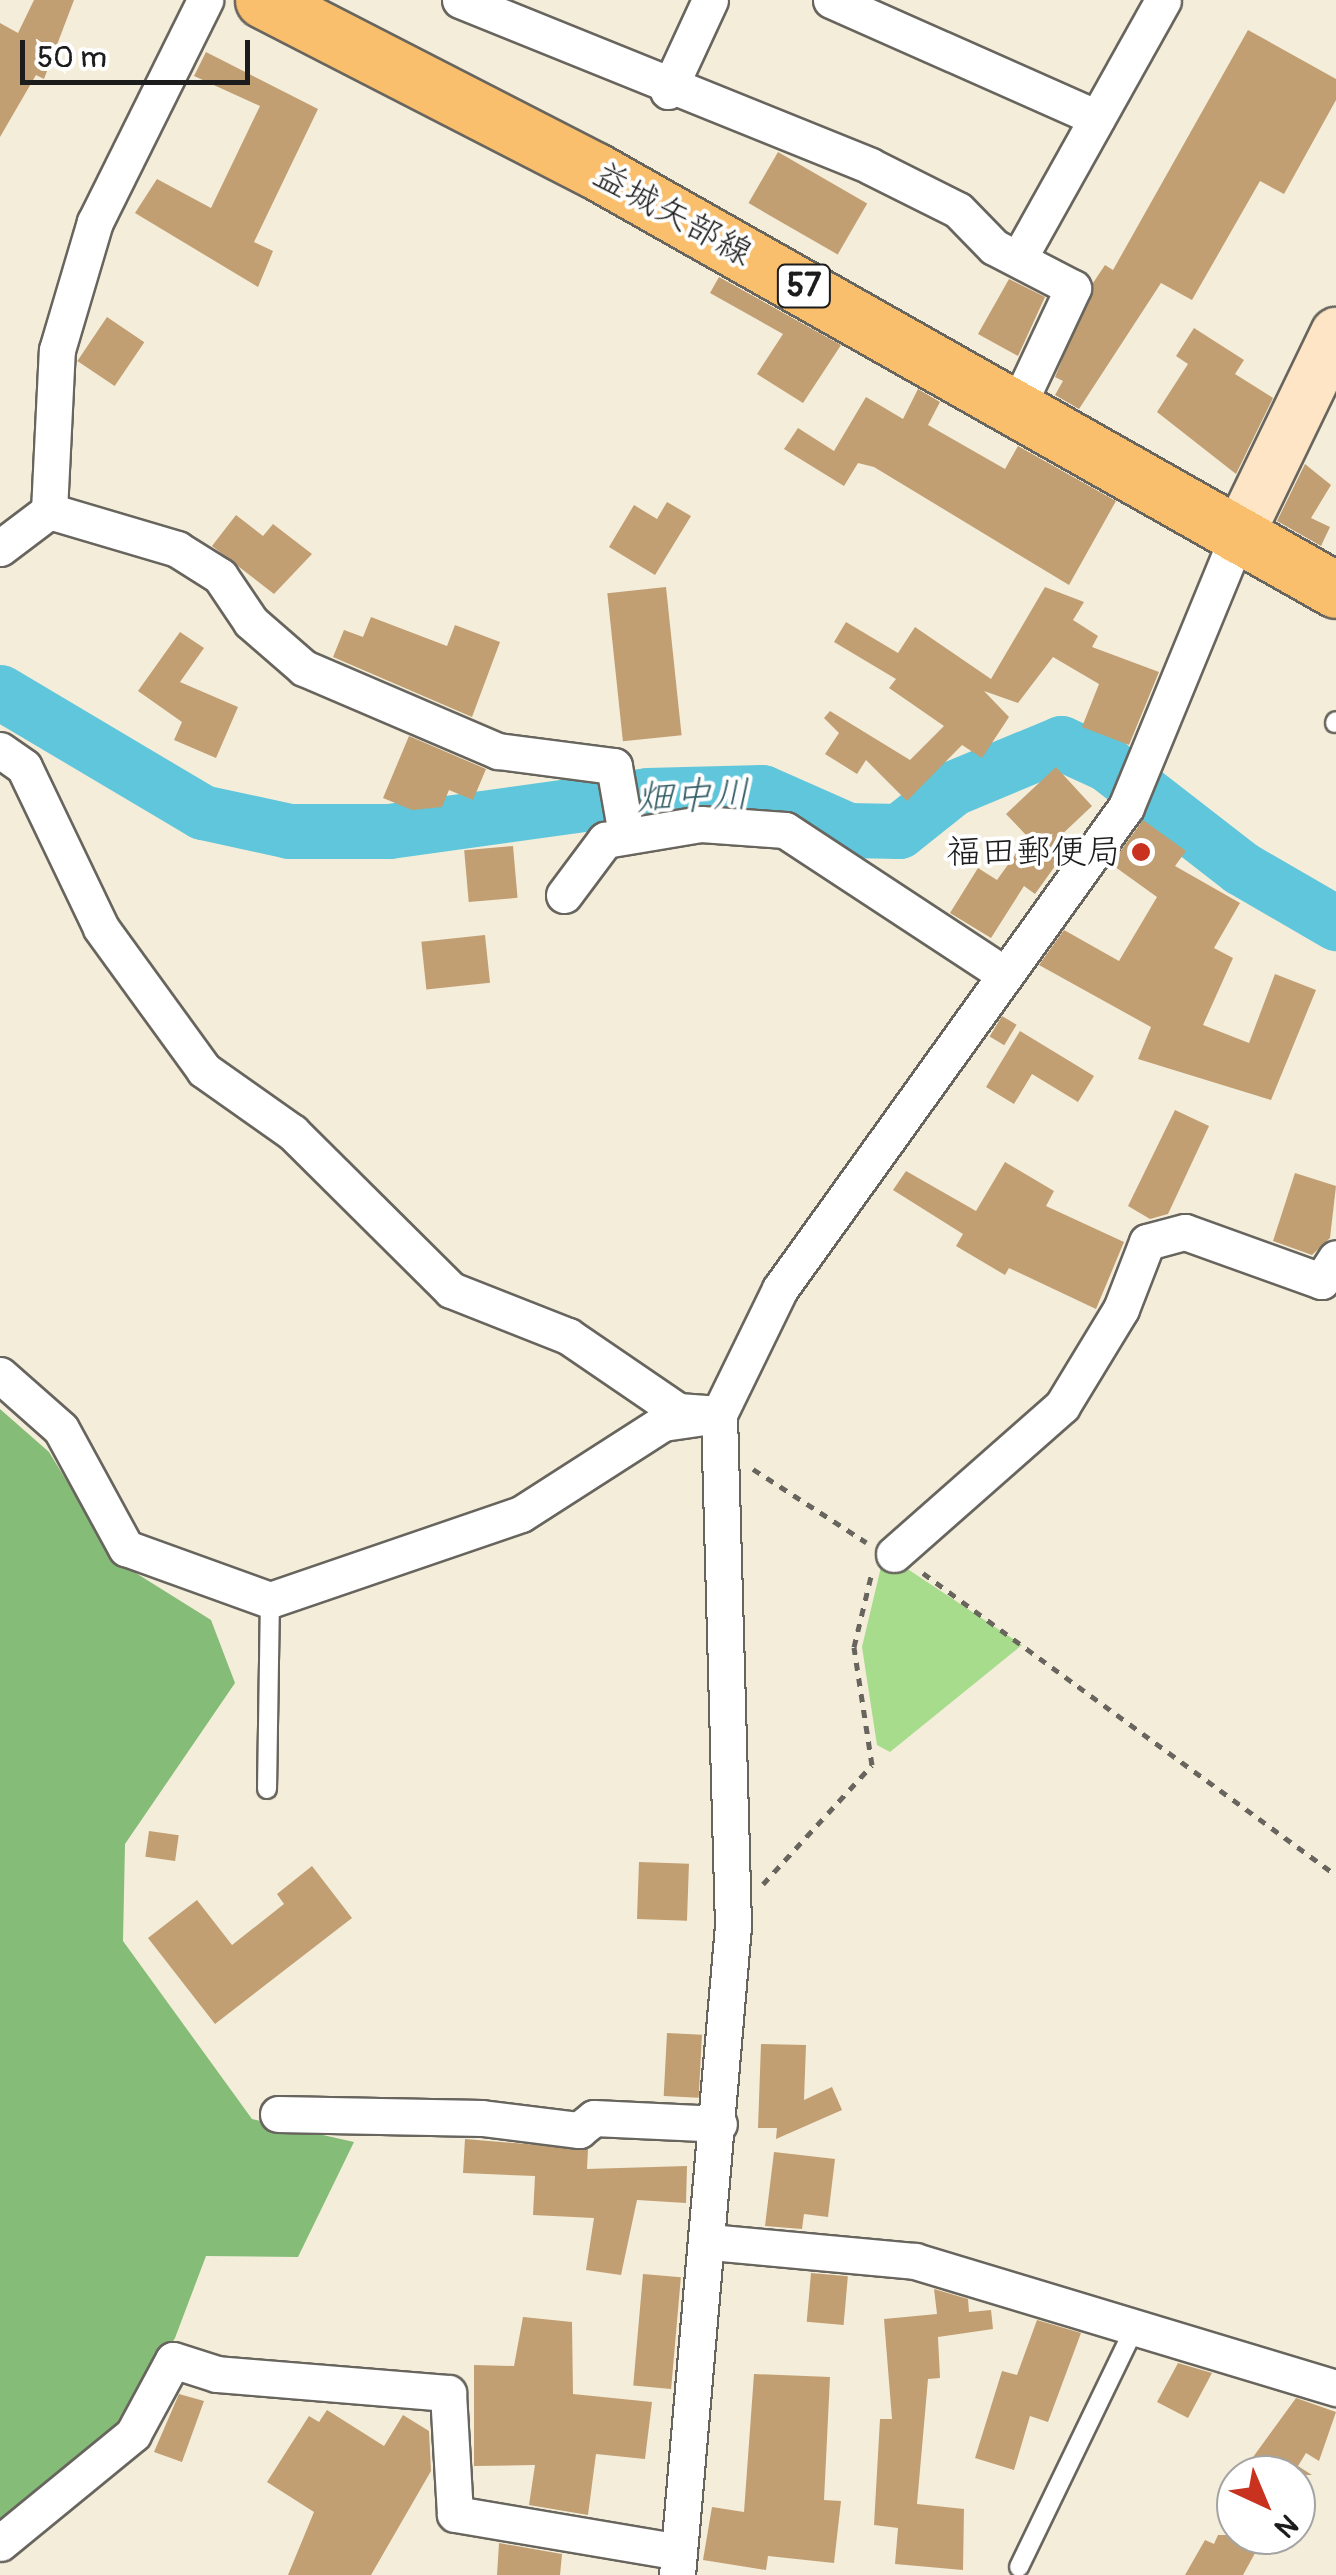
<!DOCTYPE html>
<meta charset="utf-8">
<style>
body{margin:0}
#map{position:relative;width:1336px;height:2575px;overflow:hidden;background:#f4edda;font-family:Pangolin,"Klee One",sans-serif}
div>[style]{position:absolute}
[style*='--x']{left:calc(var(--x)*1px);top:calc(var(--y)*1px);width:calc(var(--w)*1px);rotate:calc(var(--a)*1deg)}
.green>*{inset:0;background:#a6dc8c}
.forest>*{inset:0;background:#84bc78}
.river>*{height:55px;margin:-27.5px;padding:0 27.5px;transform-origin:27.5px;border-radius:27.5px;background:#5fc6db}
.building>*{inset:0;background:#c19f73;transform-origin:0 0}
.path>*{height:5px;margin-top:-2.5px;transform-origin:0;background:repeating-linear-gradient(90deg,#68655e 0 8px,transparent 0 16px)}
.roads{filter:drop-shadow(2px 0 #68655e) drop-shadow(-2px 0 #68655e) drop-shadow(0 2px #68655e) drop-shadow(0 -2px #68655e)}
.lane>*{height:18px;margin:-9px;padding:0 9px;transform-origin:9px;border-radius:9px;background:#fff}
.street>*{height:35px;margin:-17.5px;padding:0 17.5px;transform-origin:17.5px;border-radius:17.5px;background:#fff}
.secondary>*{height:50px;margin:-25px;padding:0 25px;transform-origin:25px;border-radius:25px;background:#fde5c5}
.primary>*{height:55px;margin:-27.5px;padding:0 27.5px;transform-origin:27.5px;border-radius:27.5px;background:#f9bf6d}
.dots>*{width:28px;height:28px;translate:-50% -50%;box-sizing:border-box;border:5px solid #fff;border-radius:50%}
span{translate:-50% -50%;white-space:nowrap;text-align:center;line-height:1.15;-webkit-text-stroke:8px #fff;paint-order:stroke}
.shield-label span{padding:2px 8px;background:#fff;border:2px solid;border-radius:8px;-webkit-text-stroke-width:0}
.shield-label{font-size:32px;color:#1c1c1c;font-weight:700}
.street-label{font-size:35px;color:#1c1c1c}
.poi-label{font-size:35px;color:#1c1c1c}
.right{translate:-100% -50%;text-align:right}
.water-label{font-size:38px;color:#376068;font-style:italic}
.north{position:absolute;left:1216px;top:2455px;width:100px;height:100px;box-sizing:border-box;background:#fff;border:2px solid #a4a4a4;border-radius:50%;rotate:136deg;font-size:28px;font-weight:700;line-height:40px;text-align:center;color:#1c1c1c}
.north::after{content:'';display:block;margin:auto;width:35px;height:45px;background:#c8321e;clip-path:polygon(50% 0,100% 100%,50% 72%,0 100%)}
.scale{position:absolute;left:20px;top:40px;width:230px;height:45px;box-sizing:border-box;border:5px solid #1c1c1c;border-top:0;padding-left:12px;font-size:30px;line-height:35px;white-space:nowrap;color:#1c1c1c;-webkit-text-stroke:8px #fff;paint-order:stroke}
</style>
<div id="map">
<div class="green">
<div style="clip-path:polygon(900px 1564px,1022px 1645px,890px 1752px,877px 1745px,862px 1647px,881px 1567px)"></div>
</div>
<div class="forest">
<div style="clip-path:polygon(0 1409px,49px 1452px,115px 1560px,211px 1620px,235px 1683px,125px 1844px,123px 1941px,252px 2119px,354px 2142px,298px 2257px,206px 2256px,175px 2338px,111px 2441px,0 2522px)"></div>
</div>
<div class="river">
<div style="--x:0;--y:692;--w:235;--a:30.7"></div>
<div style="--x:202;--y:812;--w:89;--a:12.3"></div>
<div style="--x:289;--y:831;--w:100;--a:0"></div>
<div style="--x:389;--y:831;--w:260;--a:-7.9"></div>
<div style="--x:647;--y:795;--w:115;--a:-1.5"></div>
<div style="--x:762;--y:792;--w:94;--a:23.8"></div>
<div style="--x:848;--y:830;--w:51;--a:1.1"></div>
<div style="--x:899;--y:831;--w:69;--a:-38.5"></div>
<div style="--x:953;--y:788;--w:117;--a:-22.6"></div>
<div style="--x:1061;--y:743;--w:51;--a:24.5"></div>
<div style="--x:1107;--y:764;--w:170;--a:37.8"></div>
<div style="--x:1241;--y:868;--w:110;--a:30.1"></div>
</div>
<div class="building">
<div style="clip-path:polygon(34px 0,74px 0,44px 79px,36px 75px,0 137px,0 23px,18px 33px)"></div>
<div style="clip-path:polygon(1248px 30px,1336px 79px,1336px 100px,1284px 194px,1260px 181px,1192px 300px,1161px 283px,1079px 409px,1055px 395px,1063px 381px,1055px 377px,1093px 283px,1105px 265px,1113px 270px)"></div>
<div style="clip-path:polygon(206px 52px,318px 109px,254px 242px,273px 251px,258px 287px,135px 213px,157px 179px,211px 208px,260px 106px,194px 76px)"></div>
<div style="left:778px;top:152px;width:103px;height:59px;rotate:30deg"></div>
<div style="clip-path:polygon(719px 277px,841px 345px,803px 403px,757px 374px,783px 334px,710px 293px)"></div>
<div style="clip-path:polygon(1009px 279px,1045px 297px,1018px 356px,978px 334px)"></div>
<div style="left:107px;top:317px;width:45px;height:53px;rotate:34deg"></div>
<div style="clip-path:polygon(1194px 328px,1244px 360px,1235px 374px,1273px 398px,1236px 474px,1157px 412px,1188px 364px,1176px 356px)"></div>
<div style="clip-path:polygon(918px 389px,940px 402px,928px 425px,1005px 469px,1018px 446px,1116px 501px,1069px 585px,874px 467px,858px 463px,844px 486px,784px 449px,798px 428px,834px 451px,866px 397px,903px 419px)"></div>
<div style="clip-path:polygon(1305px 464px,1331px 485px,1311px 518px,1330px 527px,1321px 546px,1277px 521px)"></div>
<div style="clip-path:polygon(667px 502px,691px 516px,655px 575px,609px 547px,634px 505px,657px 519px)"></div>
<div style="clip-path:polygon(236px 515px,263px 536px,273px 524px,312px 554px,274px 594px,212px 546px)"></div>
<div style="left:666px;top:587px;width:149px;height:59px;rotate:84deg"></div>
<div style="clip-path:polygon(1045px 587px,1084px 602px,1073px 620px,1098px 636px,1092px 647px,1159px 672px,1129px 745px,1082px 727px,1099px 684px,1053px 657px,1018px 703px,984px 691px,1009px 717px,982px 758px,962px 745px,907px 801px,866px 760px,857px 774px,825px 754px,839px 733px,824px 718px,830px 711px,910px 760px,944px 726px,889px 688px,896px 679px,834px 642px,846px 622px,898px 653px,915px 627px,991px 679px)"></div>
<div style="clip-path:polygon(371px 617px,447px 646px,455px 625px,500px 642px,472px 717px,333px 657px,344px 630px,363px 637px)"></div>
<div style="clip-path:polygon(180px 632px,204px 648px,180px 682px,238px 707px,216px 758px,174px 740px,182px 722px,138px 691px)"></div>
<div style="clip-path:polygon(409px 736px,486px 769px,473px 800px,449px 790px,442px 807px,412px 810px,383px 798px)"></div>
<div style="clip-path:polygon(1056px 767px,1092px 806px,1056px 840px,1068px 848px,1035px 894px,1024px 886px,991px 938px,950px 913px,978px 868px,997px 880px,1028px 837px,1006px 814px)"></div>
<div style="clip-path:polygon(1143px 820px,1186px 851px,1175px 866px,1240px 903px,1214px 948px,1233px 958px,1203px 1025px,1249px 1043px,1275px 974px,1316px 990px,1271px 1100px,1138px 1059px,1151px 1027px,1039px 965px,1064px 930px,1119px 961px,1157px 897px,1111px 864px)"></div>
<div style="left:513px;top:846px;width:52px;height:49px;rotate:85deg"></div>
<div style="left:485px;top:935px;width:48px;height:64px;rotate:84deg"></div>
<div style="left:1002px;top:1016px;width:17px;height:24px;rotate:31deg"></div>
<div style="clip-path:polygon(1020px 1031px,1094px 1076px,1078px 1102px,1032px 1074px,1014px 1104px,986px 1087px)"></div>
<div style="clip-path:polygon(1175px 1110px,1209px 1126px,1168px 1214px,1150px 1219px,1128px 1206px)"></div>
<div style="clip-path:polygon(1005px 1162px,1054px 1191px,1046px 1206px,1124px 1242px,1096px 1309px,1009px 1268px,1005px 1275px,956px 1246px,963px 1234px,893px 1190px,906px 1171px,976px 1211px)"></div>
<div style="clip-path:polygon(1295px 1173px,1336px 1186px,1330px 1238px,1312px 1255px,1273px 1241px)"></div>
<div style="left:149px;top:1831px;width:30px;height:26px;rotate:8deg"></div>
<div style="left:639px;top:1862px;width:50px;height:57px;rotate:2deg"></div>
<div style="clip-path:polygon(312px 1866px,352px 1918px,215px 2024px,148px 1938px,197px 1900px,232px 1945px,284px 1904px,277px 1894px)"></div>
<div style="left:667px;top:2033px;width:35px;height:63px;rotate:3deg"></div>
<div style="clip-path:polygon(761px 2044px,806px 2045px,804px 2100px,832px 2087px,842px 2110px,776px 2139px,777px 2128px,758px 2128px)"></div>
<div style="clip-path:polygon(465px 2139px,588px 2149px,587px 2169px,687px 2166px,686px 2203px,637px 2200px,621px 2275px,586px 2270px,594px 2218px,533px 2215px,535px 2176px,463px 2173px)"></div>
<div style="clip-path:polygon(774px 2152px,835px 2159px,828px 2217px,804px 2214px,802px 2229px,765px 2226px)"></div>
<div style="left:811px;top:2273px;width:37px;height:49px;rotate:5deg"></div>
<div style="left:643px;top:2274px;width:38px;height:112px;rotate:5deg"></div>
<div style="clip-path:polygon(934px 2289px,968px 2299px,969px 2312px,991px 2310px,993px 2329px,938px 2337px,940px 2378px,928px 2379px,917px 2504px,964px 2509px,963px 2570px,895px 2564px,898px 2528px,874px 2525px,880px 2419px,892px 2419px,884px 2319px,937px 2314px)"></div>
<div style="clip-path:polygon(523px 2317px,572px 2322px,573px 2394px,652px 2402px,645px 2459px,596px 2454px,588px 2515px,529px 2505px,535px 2465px,474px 2466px,474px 2365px,514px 2366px)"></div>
<div style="clip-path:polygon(1037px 2320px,1081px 2333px,1048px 2422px,1030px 2416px,1014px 2470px,975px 2458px,1002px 2371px,1017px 2375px)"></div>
<div style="clip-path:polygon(1178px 2363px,1212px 2373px,1188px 2418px,1157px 2402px)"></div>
<div style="clip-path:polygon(754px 2374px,830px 2377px,824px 2500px,841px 2501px,834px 2563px,768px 2556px,766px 2570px,703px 2560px,712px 2507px,744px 2512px)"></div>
<div style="clip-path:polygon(179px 2394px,204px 2401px,182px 2462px,154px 2452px)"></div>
<div style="clip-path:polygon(1296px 2398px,1336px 2412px,1319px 2461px,1306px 2453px,1298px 2466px,1312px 2475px,1240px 2475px)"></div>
<div style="clip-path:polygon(327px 2410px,384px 2446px,403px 2415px,429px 2431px,431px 2471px,371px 2575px,288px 2575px,314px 2512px,267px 2482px,309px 2416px,319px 2422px)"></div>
<div style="clip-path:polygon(1218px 2535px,1265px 2535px,1243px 2575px,1185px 2575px,1205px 2540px,1214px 2544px)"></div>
<div style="clip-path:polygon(499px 2543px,562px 2554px,560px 2575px,497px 2575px)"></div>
</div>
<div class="path">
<div style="--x:753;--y:1469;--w:135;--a:32.9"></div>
<div style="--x:923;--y:1573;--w:512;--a:36.18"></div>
<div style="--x:763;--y:1884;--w:161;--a:-47.5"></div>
<div style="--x:872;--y:1765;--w:119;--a:-98.7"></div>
<div style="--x:854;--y:1647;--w:73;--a:-76.5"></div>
</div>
<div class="roads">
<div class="lane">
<div style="--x:1335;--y:723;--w:2;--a:-63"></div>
<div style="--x:267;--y:1789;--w:189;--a:-89.1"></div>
<div style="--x:1019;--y:2567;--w:267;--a:-64.2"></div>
</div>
<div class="street">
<div style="--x:460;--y:0;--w:442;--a:22"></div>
<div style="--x:870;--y:166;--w:98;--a:26.6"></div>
<div style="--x:958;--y:210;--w:52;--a:45.8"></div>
<div style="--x:994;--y:247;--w:89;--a:27.4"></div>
<div style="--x:1073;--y:288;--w:134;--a:115.2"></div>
<div style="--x:831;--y:0;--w:291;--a:23.9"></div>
<div style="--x:668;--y:91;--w:100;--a:-65.2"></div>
<div style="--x:1019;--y:258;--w:295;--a:-60.8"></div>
<div style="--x:49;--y:511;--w:134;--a:16.5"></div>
<div style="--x:177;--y:549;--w:51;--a:32.1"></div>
<div style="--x:220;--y:576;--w:55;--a:56"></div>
<div style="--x:251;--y:622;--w:70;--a:41"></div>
<div style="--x:304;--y:668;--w:211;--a:23.2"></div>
<div style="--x:498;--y:751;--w:117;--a:7.4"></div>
<div style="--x:614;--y:766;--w:69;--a:80"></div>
<div style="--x:0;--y:548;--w:61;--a:-37.1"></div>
<div style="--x:49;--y:511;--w:161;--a:-87.2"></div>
<div style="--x:57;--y:350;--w:134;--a:-73.5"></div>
<div style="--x:95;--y:222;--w:248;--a:-63.6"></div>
<div style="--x:0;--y:750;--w:29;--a:35"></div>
<div style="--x:24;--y:767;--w:178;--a:64.4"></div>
<div style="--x:101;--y:928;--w:175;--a:54"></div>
<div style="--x:204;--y:1070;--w:108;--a:35.2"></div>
<div style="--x:292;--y:1132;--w:224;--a:44.8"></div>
<div style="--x:451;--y:1290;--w:126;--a:21.5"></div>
<div style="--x:568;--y:1336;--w:133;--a:34.3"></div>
<div style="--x:678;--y:1411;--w:41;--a:4.2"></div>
<div style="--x:564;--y:895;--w:69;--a:-53.3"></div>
<div style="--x:605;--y:840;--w:97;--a:-9.5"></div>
<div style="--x:701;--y:824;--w:84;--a:4.1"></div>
<div style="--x:785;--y:830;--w:261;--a:33.3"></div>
<div style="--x:0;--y:1375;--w:81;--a:41.5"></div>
<div style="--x:61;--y:1429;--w:136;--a:61.4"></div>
<div style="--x:126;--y:1548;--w:153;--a:19.9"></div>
<div style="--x:270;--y:1600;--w:265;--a:-18.9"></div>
<div style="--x:521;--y:1514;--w:169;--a:-32.7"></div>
<div style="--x:663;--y:1423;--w:40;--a:-8.5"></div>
<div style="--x:894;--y:1554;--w:224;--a:-41.4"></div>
<div style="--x:1062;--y:1406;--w:114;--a:-58.7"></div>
<div style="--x:1121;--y:1309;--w:72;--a:-68.8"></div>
<div style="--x:1147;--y:1242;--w:39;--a:-15"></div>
<div style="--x:1185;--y:1232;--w:145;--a:19.8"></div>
<div style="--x:1321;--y:1281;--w:27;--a:-57"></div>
<div style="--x:278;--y:2114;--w:204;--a:1.1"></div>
<div style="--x:482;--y:2118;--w:98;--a:7.1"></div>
<div style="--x:579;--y:2130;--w:19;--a:-39"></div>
<div style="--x:594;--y:2118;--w:125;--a:2.7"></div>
<div style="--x:710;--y:2242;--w:206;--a:5.3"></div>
<div style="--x:915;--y:2261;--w:440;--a:16.8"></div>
<div style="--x:0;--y:2543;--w:172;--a:-39.3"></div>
<div style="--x:133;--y:2434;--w:84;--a:-61.6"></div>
<div style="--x:173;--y:2360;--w:46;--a:17.7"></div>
<div style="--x:217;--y:2374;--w:232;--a:4.7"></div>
<div style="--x:448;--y:2393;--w:121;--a:86.7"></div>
<div style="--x:455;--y:2514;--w:227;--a:9.6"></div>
<div style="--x:677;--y:2575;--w:651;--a:-85.07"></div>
<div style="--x:733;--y:1926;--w:512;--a:-91.57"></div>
<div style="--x:719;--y:1414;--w:139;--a:-64"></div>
<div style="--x:780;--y:1289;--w:593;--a:-54.33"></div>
<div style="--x:1126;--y:807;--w:291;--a:-67.6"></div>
</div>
<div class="secondary">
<div style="--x:1237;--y:538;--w:228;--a:-64.2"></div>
</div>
<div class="primary">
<div style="--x:263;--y:0;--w:374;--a:27.2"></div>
<div style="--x:596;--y:171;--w:850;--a:29.52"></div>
</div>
</div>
<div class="dots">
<div style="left:1141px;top:852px;background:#c8321e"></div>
</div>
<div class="shield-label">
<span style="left:804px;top:286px">57</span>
</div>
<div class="street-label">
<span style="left:673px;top:214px;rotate:29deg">益城矢部線</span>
</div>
<div class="poi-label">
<span class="right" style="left:1121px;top:852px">福田郵便局</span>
</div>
<div class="water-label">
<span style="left:693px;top:797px;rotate:-2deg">畑中川</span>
</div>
<div class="north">N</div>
<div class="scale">50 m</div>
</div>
